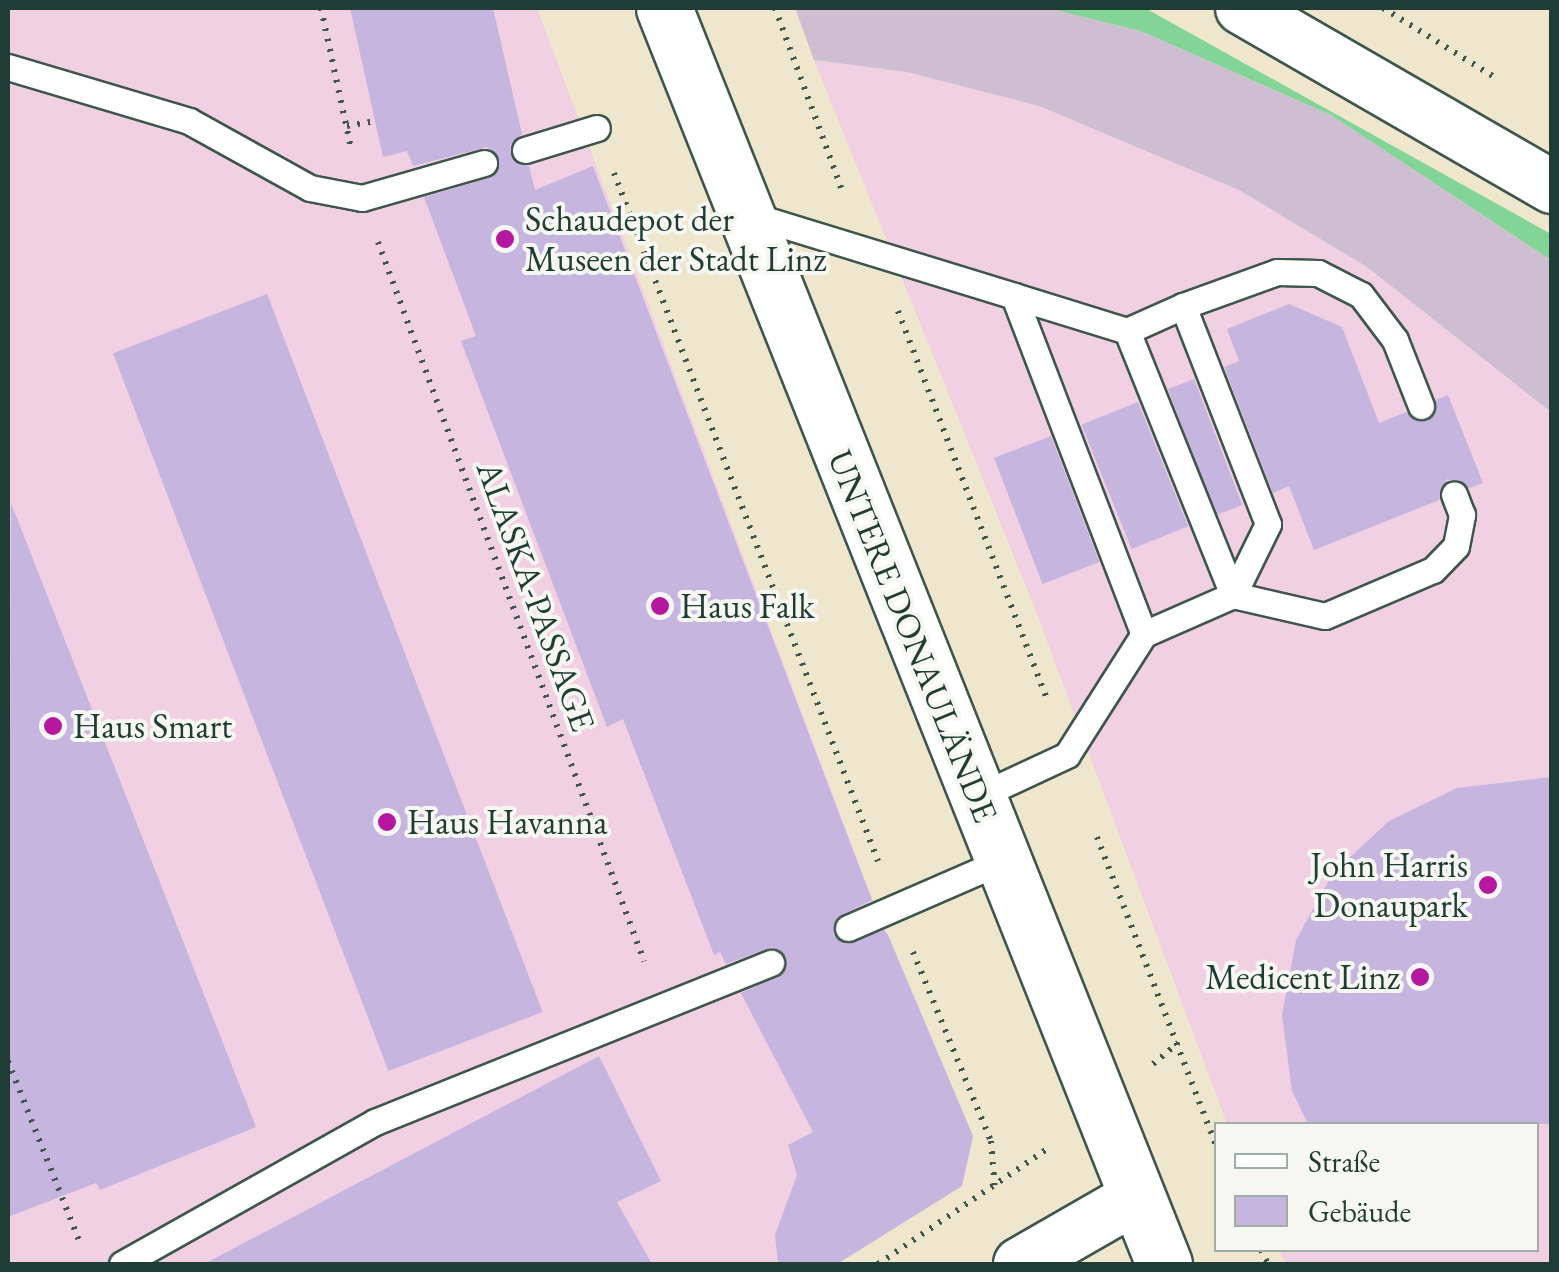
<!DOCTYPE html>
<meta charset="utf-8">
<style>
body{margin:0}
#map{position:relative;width:1559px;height:1272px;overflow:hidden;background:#eee7ce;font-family:"EB Garamond",serif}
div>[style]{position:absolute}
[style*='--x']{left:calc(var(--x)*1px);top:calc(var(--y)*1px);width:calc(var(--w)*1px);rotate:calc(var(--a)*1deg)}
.built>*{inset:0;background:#f1d0e3}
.industrial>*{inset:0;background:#cebed1}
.green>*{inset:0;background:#82d596}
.building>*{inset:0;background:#c6b5df;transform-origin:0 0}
.path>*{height:6px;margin-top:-3px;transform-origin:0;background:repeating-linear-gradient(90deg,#3e564b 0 2.5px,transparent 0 10.5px)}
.roads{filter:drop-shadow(2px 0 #3e564b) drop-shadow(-2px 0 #3e564b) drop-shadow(0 2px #3e564b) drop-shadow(0 -2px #3e564b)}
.service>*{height:25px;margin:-12.5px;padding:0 12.5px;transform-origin:12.5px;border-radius:12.5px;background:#fff}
.minor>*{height:52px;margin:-26px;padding:0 26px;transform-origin:26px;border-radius:26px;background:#fff}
.primary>*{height:55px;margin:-27.5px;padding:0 27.5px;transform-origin:27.5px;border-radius:27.5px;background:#fff}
.dots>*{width:28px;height:28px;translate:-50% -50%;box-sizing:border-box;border:5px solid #f6f6f2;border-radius:50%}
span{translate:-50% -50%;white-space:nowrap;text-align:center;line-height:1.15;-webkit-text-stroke:8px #f6f6f2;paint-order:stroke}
.poi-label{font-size:35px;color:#1f3d34}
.left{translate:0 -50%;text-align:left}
.right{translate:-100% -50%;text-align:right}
.street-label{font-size:35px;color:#1f3d34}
.frame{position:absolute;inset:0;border:10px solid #1f3d34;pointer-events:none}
.legend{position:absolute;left:1214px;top:1122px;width:325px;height:130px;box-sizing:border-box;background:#f6f6f2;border:2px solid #a0aca6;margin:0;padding:12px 18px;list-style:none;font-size:30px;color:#1f3d34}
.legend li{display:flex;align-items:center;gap:20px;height:50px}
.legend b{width:50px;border:2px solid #a0aca6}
</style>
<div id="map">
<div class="built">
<div style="clip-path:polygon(8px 8px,537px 8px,871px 896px,973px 1136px,962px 1186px,837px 1264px,8px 1264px)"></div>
<div style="clip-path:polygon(814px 60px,907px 72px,1039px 106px,1239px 190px,1367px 267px,1551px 412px,1551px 1264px,1286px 1264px,1279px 1250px,1536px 1250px,1536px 1124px,1227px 1124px,1035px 609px)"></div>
</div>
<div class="industrial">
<div style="clip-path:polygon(795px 8px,1047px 8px,1141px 31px,1331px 115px,1551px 260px,1551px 412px,1367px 267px,1239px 190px,1039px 106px,907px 72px,814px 60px)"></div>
</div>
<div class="green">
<div style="clip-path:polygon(1047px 8px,1145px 8px,1551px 234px,1551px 260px,1331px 115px,1141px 31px)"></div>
</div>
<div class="building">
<div style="clip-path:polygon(350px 8px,493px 8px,522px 134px,510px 145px,513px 161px,529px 166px,535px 190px,593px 166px,872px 900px,836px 918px,833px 934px,847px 944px,884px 930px,888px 935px,973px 1136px,962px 1186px,837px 1264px,778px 1264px,775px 1235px,797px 1175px,788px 1145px,813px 1132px,741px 993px,783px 974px,786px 956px,772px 947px,726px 964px,720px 952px,714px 955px,623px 719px,607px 727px,461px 341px,476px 336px,424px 197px,489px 178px,499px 158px,487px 147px,413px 166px,407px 151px,383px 157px)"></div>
<div style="left:267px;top:294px;width:769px;height:165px;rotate:69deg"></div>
<div style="clip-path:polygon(1289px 304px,1342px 327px,1379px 423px,1406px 412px,1428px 421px,1436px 400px,1448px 395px,1483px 483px,1469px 488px,1447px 479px,1439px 500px,1314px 550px,1289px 486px,1273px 493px,1224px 367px,1239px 361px,1227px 329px)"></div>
<div style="left:1194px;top:379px;width:135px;height:28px;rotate:69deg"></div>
<div style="left:1138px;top:402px;width:134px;height:61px;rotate:68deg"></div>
<div style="left:1051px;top:436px;width:135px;height:61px;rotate:69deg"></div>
<div style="clip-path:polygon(11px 503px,256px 1127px,100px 1190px,96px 1183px,8px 1217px)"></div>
<div style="clip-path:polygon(1552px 777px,1552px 1124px,1308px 1124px,1292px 1091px,1282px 1015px,1296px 940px,1333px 873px,1389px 821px,1457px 788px)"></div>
<div style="clip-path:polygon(599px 1056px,661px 1181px,617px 1202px,652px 1264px,204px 1264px)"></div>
</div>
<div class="path">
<div style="--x:321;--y:8;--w:143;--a:77.9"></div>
<div style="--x:775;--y:8;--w:194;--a:69.8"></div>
<div style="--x:1383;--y:8;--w:133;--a:31.8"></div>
<div style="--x:347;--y:126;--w:28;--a:-10"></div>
<div style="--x:614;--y:173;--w:737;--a:69.01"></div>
<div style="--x:378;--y:242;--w:767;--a:69.7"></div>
<div style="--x:898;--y:311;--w:416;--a:69"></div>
<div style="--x:1097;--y:837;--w:330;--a:68.9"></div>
<div style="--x:913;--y:952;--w:204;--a:67.6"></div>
<div style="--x:991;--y:1141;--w:49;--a:85.3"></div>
<div style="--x:8;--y:1061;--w:198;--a:68.4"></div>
<div style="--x:1153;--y:1064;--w:33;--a:-40"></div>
<div style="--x:1261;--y:1250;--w:16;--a:63"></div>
<div style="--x:878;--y:1264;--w:208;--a:-34.2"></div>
</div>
<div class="roads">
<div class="service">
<div style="--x:8;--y:67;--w:189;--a:16.6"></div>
<div style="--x:189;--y:121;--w:138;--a:29"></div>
<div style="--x:310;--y:188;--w:53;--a:10.9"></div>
<div style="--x:362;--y:198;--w:127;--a:-16"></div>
<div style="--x:525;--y:150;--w:75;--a:-17"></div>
<div style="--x:751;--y:215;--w:275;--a:17.1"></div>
<div style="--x:1014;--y:296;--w:362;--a:69"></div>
<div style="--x:1144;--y:634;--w:143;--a:122.5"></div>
<div style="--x:1067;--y:755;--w:99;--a:155"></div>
<div style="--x:1014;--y:296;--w:118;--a:17.2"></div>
<div style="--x:1127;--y:331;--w:284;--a:68.1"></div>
<div style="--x:1233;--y:595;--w:97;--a:156.3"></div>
<div style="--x:1183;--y:306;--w:100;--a:-19.9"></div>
<div style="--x:1277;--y:272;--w:41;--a:1.4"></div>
<div style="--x:1318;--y:273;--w:48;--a:27.1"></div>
<div style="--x:1361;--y:295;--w:56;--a:52.9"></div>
<div style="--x:1395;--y:340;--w:71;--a:68.5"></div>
<div style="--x:1127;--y:331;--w:61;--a:-24.1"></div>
<div style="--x:1183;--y:306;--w:234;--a:68.7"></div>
<div style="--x:1268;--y:524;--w:79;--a:116.2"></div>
<div style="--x:1233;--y:595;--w:94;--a:12.9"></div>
<div style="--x:1325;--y:616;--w:117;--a:-23.1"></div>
<div style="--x:1433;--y:570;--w:33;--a:-46"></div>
<div style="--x:1456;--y:546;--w:32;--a:-79"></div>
<div style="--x:1462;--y:515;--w:22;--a:-111"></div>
<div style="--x:848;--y:928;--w:168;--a:-23.5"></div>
<div style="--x:122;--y:1264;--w:290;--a:-29.3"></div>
<div style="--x:375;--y:1122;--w:427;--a:-21.9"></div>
</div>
<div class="minor">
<div style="--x:1242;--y:8;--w:358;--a:30"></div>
<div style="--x:1020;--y:1264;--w:133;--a:-29.9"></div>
</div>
<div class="primary">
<div style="--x:664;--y:8;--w:1352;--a:68.29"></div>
</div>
</div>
<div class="dots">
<div style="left:505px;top:239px;background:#b5179e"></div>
<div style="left:660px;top:606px;background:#b5179e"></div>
<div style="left:53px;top:726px;background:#b5179e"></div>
<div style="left:387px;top:822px;background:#b5179e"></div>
<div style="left:1488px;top:885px;background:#b5179e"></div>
<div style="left:1420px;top:977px;background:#b5179e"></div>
</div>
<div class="poi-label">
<span class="left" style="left:525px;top:239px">Schaudepot der<br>Museen der Stadt Linz</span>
<span class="left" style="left:680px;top:606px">Haus Falk</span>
<span class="left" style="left:73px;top:726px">Haus Smart</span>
<span class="left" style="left:407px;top:822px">Haus Havanna</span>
<span class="right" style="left:1468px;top:885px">John Harris<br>Donaupark</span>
<span class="right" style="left:1400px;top:977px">Medicent Linz</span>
</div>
<div class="street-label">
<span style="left:536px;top:596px;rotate:70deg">ALASKA-PASSAGE</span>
<span style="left:913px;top:636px;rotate:68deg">UNTERE DONAULÄNDE</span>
</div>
<div class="frame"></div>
<ul class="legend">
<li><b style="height:12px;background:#fff"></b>Straße</li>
<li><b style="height:28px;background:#c6b5df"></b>Gebäude</li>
</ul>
</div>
